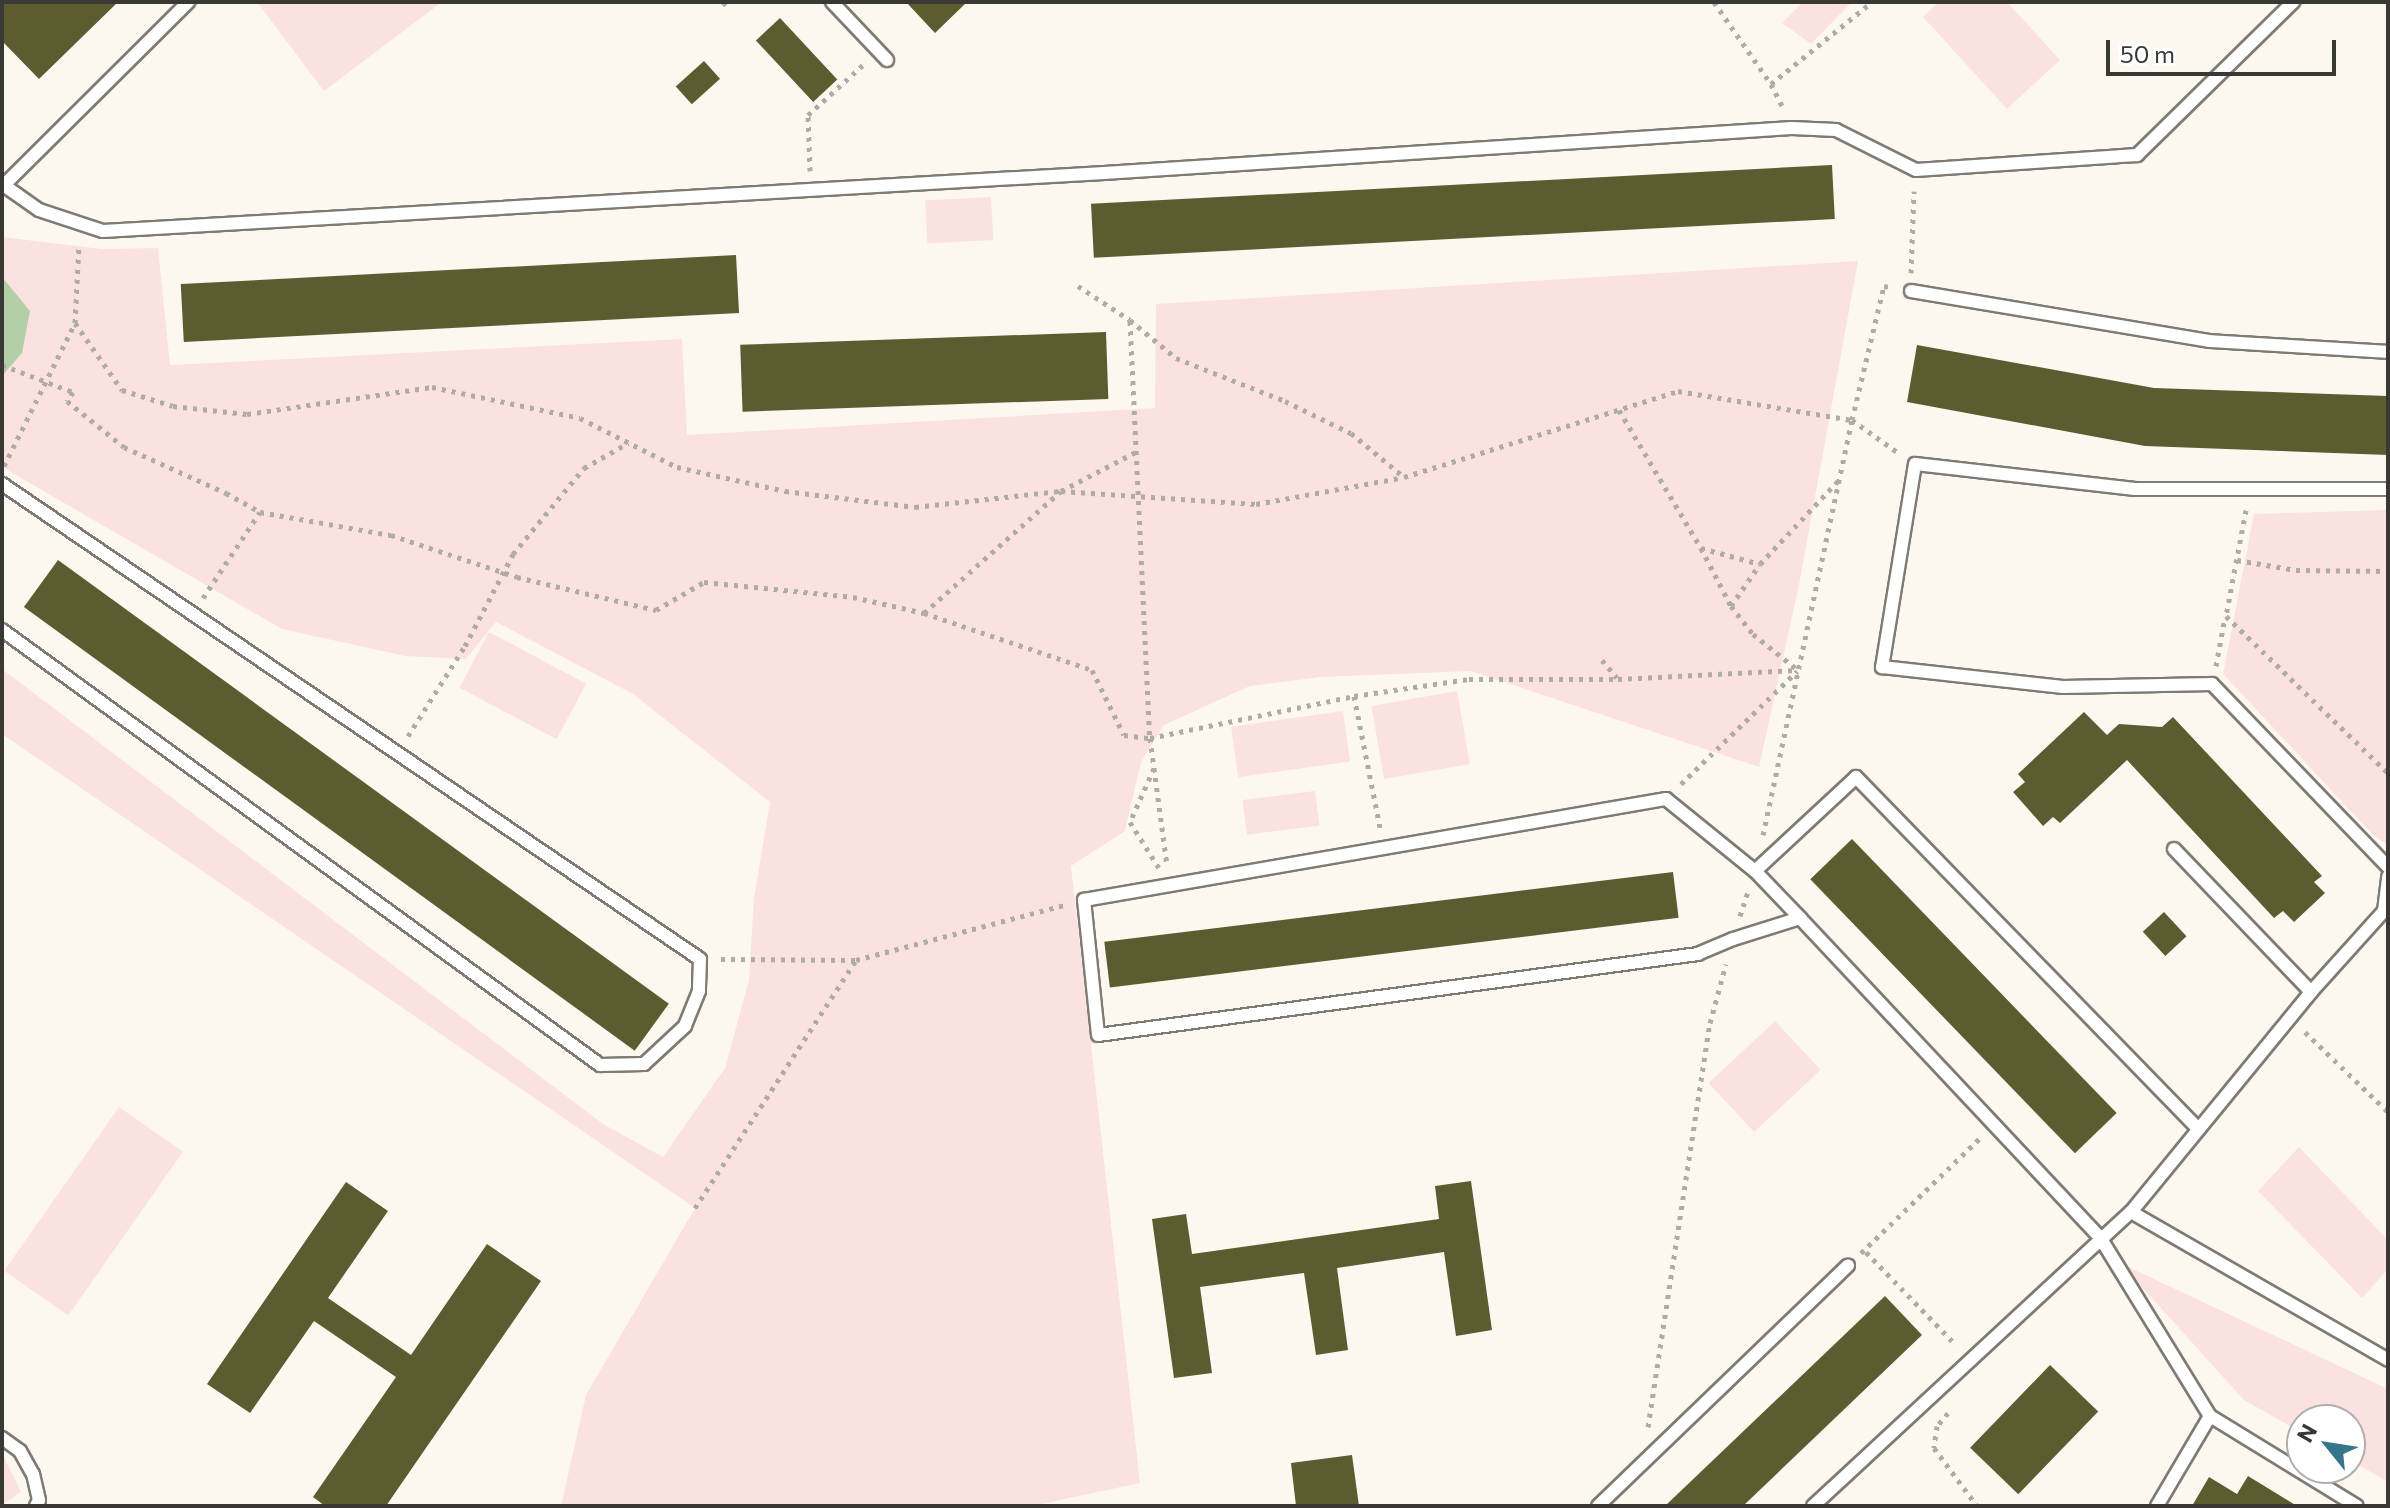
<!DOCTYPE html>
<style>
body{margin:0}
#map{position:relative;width:2390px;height:1508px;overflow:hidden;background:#fdf8ef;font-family:Commissioner,sans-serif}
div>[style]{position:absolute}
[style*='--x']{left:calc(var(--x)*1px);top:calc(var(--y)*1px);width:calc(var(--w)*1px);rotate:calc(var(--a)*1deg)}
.green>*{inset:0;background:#fbe2e1;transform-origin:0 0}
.water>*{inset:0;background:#b2cfa7}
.building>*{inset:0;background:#5c5c30;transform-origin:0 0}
.path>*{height:5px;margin-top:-2.5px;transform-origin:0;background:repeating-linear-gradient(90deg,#afaba5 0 4px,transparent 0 10px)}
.roads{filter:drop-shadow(2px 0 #7f7a73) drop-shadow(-2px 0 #7f7a73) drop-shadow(0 2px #7f7a73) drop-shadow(0 -2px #7f7a73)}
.lane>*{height:12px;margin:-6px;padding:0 6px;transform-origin:6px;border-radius:6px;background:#fff}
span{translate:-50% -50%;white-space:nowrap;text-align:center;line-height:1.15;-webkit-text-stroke:8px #fff;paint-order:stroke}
.frame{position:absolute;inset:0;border:4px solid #3a3835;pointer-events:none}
.north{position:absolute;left:2286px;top:1404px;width:80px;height:80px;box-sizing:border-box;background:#fff;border:2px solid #b0afae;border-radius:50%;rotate:300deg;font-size:22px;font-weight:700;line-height:32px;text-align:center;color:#3a3835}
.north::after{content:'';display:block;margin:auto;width:28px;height:36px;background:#37758b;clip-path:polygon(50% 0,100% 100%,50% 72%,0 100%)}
.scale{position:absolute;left:2106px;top:40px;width:230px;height:36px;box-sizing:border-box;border:4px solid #3a3835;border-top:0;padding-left:10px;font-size:24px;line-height:28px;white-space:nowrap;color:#3a3835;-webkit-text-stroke:6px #fff;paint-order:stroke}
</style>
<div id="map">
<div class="green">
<div style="clip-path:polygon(257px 2px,442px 2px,324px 91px)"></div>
<div style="clip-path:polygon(1803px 2px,1852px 2px,1811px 44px,1782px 23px)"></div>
<div style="clip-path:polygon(1939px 2px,2007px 2px,2060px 60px,2007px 109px,1923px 17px)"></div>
<div style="left:991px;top:197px;width:43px;height:66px;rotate:87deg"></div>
<div style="clip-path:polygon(2px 237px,102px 249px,158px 248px,170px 365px,682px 339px,687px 435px,1155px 408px,1156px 304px,1858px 261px,1799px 585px,1759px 767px,1471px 671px,1321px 677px,1250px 686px,1164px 725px,1141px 762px,1125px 831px,1071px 866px,1140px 1483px,1032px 1506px,561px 1506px,586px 1395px,695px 1208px,2px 734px,2px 669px,603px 1124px,663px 1157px,725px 1068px,749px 980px,754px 898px,770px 802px,633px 694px,496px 622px,466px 659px,405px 656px,282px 629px,2px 467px)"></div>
<div style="clip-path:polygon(2388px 510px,2388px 845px,2373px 835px,2223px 674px,2254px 514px)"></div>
<div style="left:489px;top:632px;width:110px;height:63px;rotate:28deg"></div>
<div style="left:1457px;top:691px;width:74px;height:87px;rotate:80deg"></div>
<div style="left:1343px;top:711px;width:51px;height:113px;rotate:82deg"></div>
<div style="left:1315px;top:791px;width:35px;height:73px;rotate:83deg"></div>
<div style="left:1775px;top:1021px;width:67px;height:91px;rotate:47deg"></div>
<div style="left:119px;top:1107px;width:78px;height:200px;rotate:35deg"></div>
<div style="clip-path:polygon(2299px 1147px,2388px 1240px,2388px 1269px,2362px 1298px,2258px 1191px)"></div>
<div style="clip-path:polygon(2120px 1263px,2388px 1389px,2388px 1482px,2350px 1460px,2350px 1420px,2302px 1420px,2302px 1433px,2244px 1400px)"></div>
<div style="clip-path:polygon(2px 1453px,21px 1492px,2px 1505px)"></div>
</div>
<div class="water">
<div style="clip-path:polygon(2px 277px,30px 311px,22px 353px,2px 376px)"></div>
</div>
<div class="building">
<div style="clip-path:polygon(2px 2px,118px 2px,39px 79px,2px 41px)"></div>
<div style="clip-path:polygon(906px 2px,967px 2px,935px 33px)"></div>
<div style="left:780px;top:18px;width:84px;height:33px;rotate:47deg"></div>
<div style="left:704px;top:61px;width:24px;height:38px;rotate:48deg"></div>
<div style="left:1832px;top:165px;width:54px;height:742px;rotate:87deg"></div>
<div style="left:736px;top:255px;width:58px;height:556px;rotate:87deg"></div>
<div style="left:1106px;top:332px;width:67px;height:366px;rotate:88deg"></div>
<div style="clip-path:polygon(1917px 345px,2154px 388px,2388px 396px,2388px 455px,2145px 446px,1907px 402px)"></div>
<div style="left:58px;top:560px;width:755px;height:58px;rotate:36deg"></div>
<div style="clip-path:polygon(2084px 712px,2107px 735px,2119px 724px,2162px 727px,2173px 717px,2322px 876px,2314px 882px,2325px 893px,2294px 922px,2283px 911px,2274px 918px,2127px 760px,2060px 823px,2053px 817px,2043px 826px,2013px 792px,2025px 782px,2018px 774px)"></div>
<div style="left:1852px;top:839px;width:381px;height:58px;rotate:46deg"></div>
<div style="left:1673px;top:872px;width:46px;height:573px;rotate:83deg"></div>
<div style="left:2164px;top:912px;width:33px;height:29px;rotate:47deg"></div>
<div style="clip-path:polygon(1471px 1181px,1492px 1330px,1456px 1336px,1444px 1252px,1337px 1268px,1348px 1350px,1316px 1355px,1304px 1273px,1200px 1287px,1212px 1373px,1174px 1378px,1152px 1219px,1186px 1214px,1192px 1254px,1439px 1219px,1435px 1186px)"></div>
<div style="clip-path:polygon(346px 1182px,388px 1211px,328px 1298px,411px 1355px,487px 1244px,541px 1281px,386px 1506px,325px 1506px,313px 1497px,396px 1377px,314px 1321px,250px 1413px,207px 1384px)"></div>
<div style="clip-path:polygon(1885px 1296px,1922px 1335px,1743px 1506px,1665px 1506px)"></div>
<div style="left:2050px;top:1365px;width:67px;height:115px;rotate:44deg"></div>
<div style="clip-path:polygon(1352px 1455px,1359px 1506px,1296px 1506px,1291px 1463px)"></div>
<div style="clip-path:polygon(2248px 1476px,2297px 1506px,2192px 1506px,2209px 1477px,2237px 1494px)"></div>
</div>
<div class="path">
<div style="--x:723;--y:2;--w:7;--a:45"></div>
<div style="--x:1714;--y:2;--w:100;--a:55.2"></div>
<div style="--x:1771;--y:84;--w:27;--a:63"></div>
<div style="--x:1771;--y:84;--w:130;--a:-39.1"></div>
<div style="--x:810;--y:171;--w:56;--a:-92"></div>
<div style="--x:808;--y:115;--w:74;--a:-42.3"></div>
<div style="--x:1911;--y:273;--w:82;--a:-87.9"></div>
<div style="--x:1078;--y:286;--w:62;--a:33.2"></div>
<div style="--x:1130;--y:320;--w:60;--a:39.6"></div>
<div style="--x:1176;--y:358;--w:117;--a:21.5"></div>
<div style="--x:1285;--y:401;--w:73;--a:25.9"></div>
<div style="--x:1351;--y:433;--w:69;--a:39.7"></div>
<div style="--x:1404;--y:477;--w:287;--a:-17.4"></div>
<div style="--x:1678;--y:391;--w:176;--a:9.5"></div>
<div style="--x:1852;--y:420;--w:59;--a:35.3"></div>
<div style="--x:1130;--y:321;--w:417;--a:87.3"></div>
<div style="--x:1150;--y:738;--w:129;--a:82.4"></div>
<div style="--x:75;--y:323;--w:82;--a:55"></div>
<div style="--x:122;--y:390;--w:53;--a:17.4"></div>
<div style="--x:173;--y:406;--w:74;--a:6.2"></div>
<div style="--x:247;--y:414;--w:187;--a:-8.3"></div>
<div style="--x:432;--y:387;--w:151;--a:11.8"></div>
<div style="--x:580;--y:418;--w:109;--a:26.8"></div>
<div style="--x:677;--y:467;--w:111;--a:12.5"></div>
<div style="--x:785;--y:491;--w:131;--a:7"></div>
<div style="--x:915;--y:507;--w:147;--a:-6.3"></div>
<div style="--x:1061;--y:491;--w:195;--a:3.8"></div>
<div style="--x:1256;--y:504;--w:150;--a:-10.3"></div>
<div style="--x:2;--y:365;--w:76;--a:20.8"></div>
<div style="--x:73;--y:392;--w:11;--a:124"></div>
<div style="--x:67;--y:401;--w:73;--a:38.9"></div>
<div style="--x:124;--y:447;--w:112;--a:24.3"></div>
<div style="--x:226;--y:493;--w:39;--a:29"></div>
<div style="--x:260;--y:512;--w:133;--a:10"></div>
<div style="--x:391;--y:535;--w:133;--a:18.4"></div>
<div style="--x:517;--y:577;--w:143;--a:13.4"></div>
<div style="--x:656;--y:610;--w:56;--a:-30.3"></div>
<div style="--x:704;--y:582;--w:150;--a:5.7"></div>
<div style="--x:853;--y:597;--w:73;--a:12.7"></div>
<div style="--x:924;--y:613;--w:177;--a:18.7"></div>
<div style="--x:1092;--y:670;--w:72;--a:63.8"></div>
<div style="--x:1124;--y:735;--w:26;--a:7"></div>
<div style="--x:1150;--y:738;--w:208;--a:-11.6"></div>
<div style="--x:1354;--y:696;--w:116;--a:-8.4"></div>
<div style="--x:1469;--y:679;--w:149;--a:0"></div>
<div style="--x:1618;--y:679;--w:180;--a:-2.9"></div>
<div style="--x:1619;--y:410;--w:161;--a:59.3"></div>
<div style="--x:1701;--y:548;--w:65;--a:62.7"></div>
<div style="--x:1731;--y:606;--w:36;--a:52"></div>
<div style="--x:1753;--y:634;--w:58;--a:38.7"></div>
<div style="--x:4;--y:466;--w:160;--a:-63.6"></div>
<div style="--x:75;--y:323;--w:79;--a:-87.1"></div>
<div style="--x:2246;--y:510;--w:108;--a:100.7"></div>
<div style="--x:2226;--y:616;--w:226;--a:44.1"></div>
<div style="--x:1701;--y:548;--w:61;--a:15.2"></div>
<div style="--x:2237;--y:560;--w:60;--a:9.6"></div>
<div style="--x:2296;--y:570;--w:92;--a:0.6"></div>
<div style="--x:203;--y:598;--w:103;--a:-56.5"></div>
<div style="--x:1731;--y:606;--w:51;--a:-55.4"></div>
<div style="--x:1760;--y:564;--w:114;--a:-46.8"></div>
<div style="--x:924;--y:613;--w:183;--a:-41.7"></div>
<div style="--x:1061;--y:491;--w:87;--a:-27.5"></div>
<div style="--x:1602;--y:660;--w:23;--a:50"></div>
<div style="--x:2216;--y:666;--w:50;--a:-79.6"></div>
<div style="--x:1354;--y:696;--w:134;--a:78.8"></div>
<div style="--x:408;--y:736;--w:107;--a:-57.7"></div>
<div style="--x:465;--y:646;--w:104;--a:-62.4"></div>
<div style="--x:513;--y:554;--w:112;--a:-50.5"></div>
<div style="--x:584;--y:468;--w:51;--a:-29.6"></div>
<div style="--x:1154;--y:768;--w:59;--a:114"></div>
<div style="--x:1130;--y:822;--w:54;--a:57.8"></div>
<div style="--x:1681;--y:784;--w:162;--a:-44.2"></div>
<div style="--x:1763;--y:835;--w:424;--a:-77.9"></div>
<div style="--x:1852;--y:420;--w:138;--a:-76.6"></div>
<div style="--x:1884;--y:286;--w:8;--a:14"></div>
<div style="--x:1740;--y:916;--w:26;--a:-72"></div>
<div style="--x:721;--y:959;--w:134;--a:0.4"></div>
<div style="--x:2305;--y:1032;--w:115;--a:43.9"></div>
<div style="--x:695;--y:1208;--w:296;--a:-57"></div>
<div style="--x:856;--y:960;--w:215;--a:-14.8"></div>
<div style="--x:1866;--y:1252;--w:129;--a:45.9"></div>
<div style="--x:1861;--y:1253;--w:165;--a:-44"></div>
<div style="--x:1948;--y:1413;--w:17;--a:130"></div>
<div style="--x:1937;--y:1426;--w:22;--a:98"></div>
<div style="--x:1934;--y:1448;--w:72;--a:53.4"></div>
<div style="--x:1648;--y:1427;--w:409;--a:-81.3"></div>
<div style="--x:1710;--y:1023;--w:61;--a:-74.8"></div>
</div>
<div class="roads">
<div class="lane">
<div style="--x:832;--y:2;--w:80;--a:46.5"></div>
<div style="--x:2;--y:184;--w:45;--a:35.1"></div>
<div style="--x:39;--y:210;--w:67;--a:18.2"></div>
<div style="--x:103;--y:231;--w:1003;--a:-3.32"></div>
<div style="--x:1104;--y:173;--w:689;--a:-3.74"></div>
<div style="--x:1792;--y:128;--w:44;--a:2.6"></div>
<div style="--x:1836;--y:130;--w:89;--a:26.6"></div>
<div style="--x:1916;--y:170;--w:222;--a:-3.9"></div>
<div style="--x:2137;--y:155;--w:219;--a:-44.4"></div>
<div style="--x:4;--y:185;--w:260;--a:-44.8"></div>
<div style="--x:1911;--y:291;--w:302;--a:9.5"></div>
<div style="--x:2209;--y:341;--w:179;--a:3.5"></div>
<div style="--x:2;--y:484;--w:844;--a:34.24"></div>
<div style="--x:700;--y:959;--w:32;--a:92"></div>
<div style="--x:699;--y:991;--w:38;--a:112"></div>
<div style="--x:685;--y:1026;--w:56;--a:137.2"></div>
<div style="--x:644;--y:1064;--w:44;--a:178.7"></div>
<div style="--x:600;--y:1065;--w:739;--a:-143.97"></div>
<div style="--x:2388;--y:489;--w:253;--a:180"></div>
<div style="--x:2135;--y:489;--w:221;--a:-173.5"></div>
<div style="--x:1915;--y:464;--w:206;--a:99.2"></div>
<div style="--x:1882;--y:667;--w:182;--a:6.3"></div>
<div style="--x:2063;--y:687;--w:149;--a:-1.2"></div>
<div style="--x:2212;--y:684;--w:254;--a:46.1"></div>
<div style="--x:2174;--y:849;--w:198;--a:46.2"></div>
<div style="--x:1755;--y:871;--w:138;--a:-42.9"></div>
<div style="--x:1856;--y:777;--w:491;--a:45.8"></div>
<div style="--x:1800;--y:918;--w:70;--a:162.6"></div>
<div style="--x:1733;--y:939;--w:38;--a:157"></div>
<div style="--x:1698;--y:954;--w:605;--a:172.31"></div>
<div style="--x:1098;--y:1035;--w:136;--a:-95.9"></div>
<div style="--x:1084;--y:900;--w:591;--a:-9.85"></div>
<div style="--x:1666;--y:799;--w:114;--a:39"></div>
<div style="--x:1755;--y:871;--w:65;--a:46.2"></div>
<div style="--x:1800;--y:918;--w:440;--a:46.8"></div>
<div style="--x:2101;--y:1239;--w:208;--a:58.4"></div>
<div style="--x:2210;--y:1416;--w:172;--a:31.5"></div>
<div style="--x:2131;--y:1212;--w:297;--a:29.9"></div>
<div style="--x:2;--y:1438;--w:22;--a:36"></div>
<div style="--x:20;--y:1451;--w:26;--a:61"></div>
<div style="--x:33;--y:1474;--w:27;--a:77"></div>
<div style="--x:39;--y:1500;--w:7;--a:117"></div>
<div style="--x:1598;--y:1506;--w:347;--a:-43.9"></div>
<div style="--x:1813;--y:1506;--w:433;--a:-42.8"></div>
<div style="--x:2131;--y:1212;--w:284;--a:-50.7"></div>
<div style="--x:2311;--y:992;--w:109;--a:-48"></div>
<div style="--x:2384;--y:911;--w:35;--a:-83"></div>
<div style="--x:2157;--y:1506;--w:104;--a:-59.5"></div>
</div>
</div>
<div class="frame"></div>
<div class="north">N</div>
<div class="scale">50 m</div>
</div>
